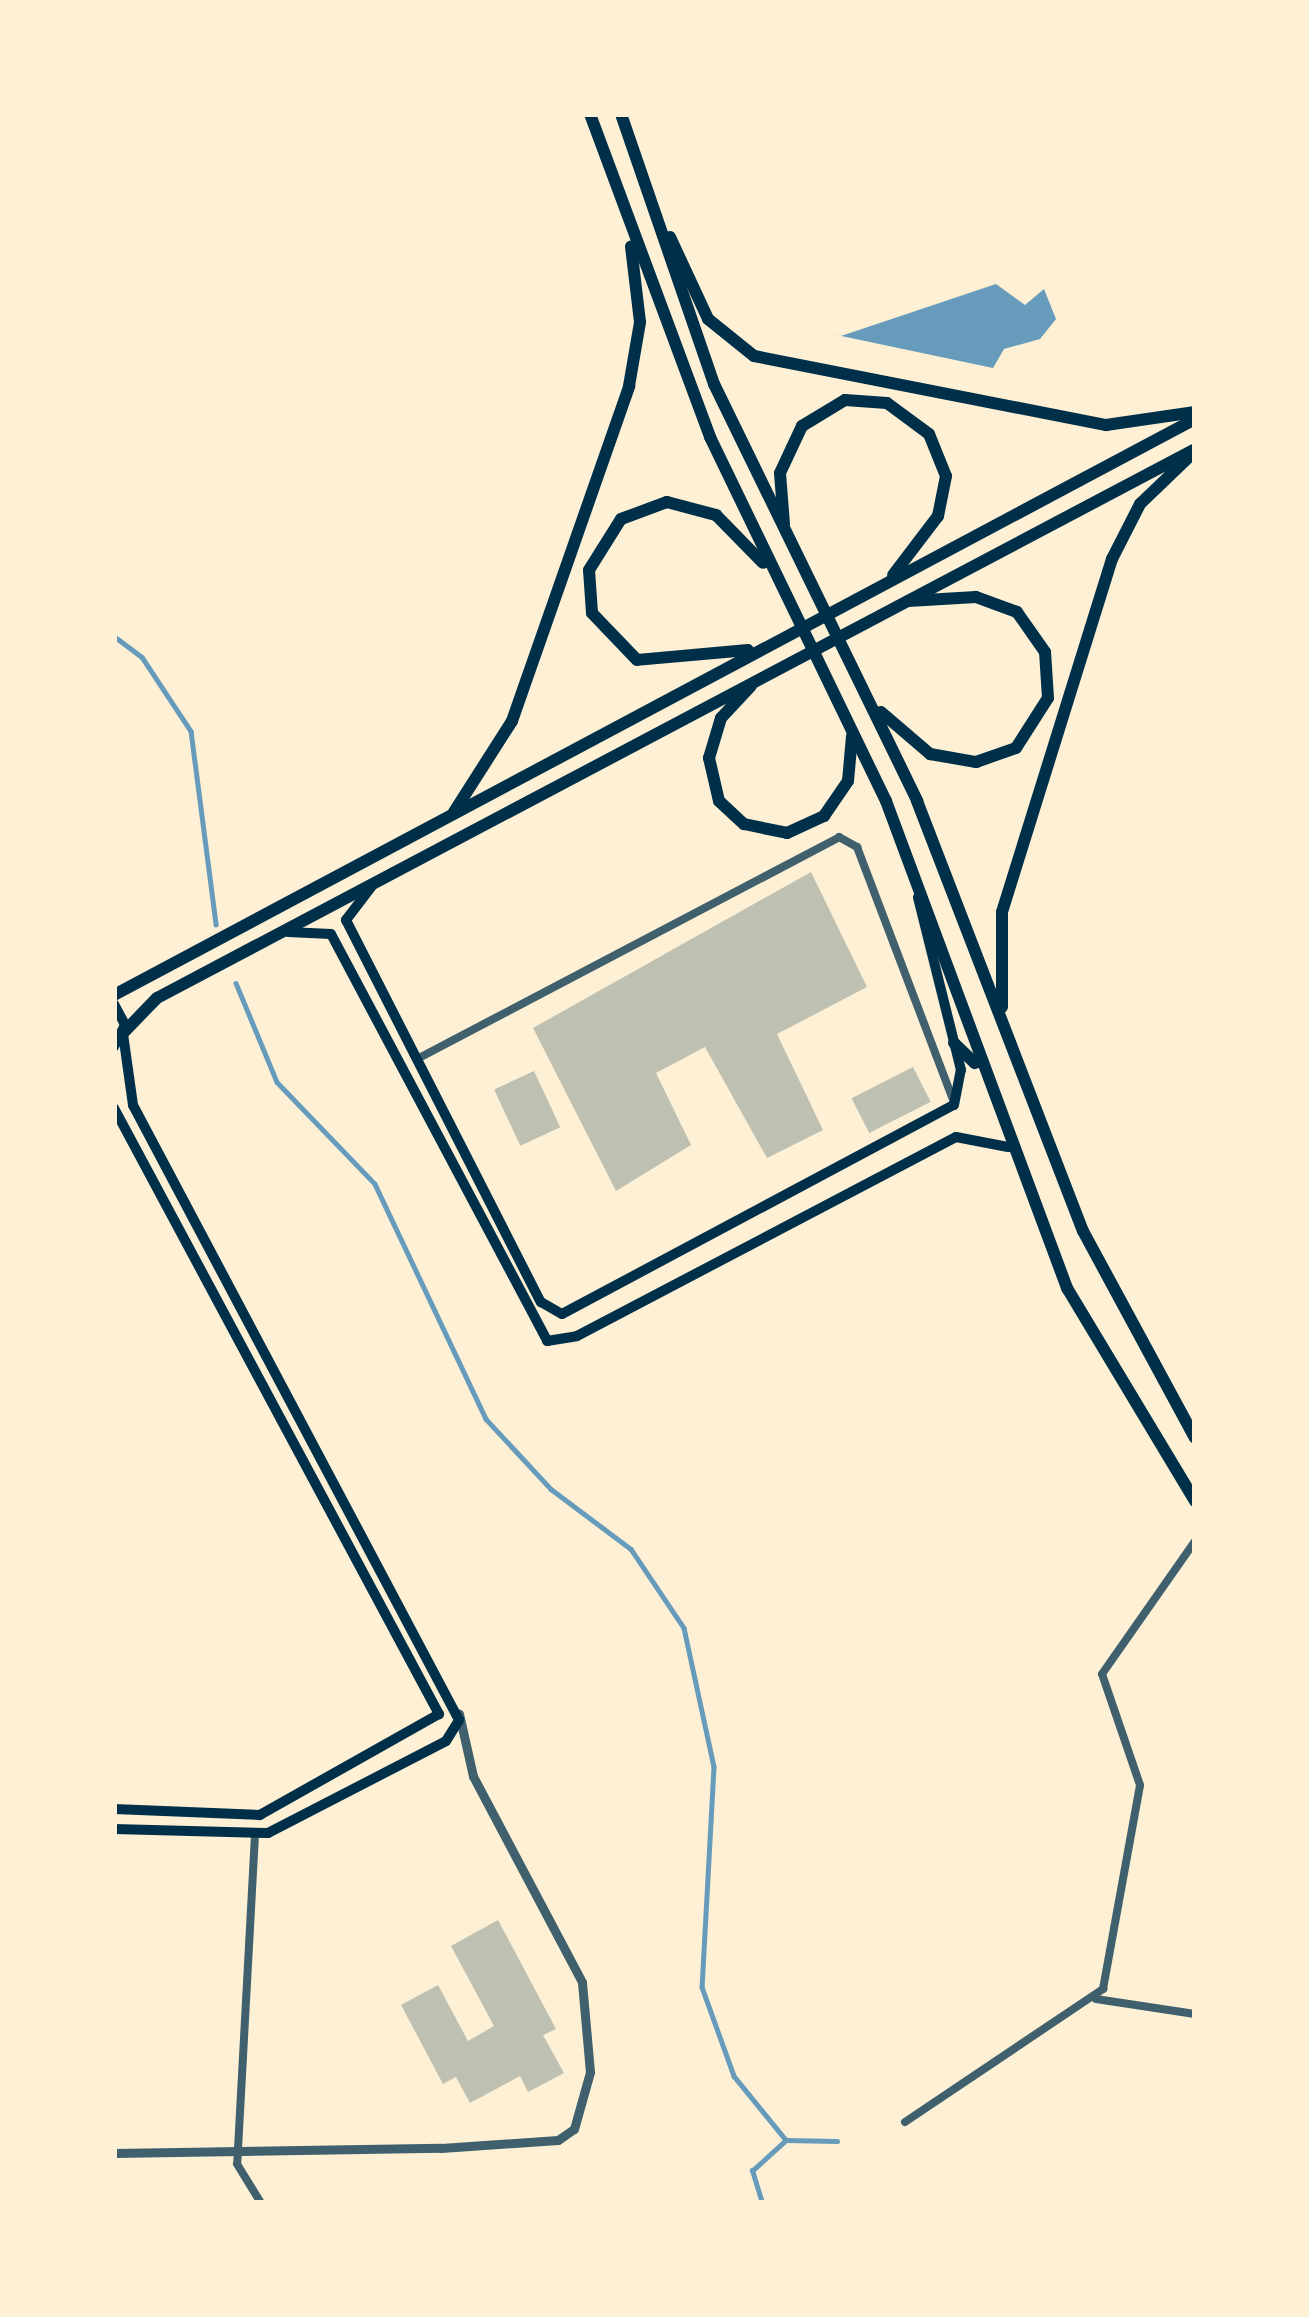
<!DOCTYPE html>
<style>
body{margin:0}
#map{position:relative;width:1309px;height:2317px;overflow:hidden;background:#fdf0d5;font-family:"Sofia Sans Condensed",sans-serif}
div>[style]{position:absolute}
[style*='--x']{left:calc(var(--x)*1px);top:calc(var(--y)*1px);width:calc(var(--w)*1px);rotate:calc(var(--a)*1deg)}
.water>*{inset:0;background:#669bbc}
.stream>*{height:4.5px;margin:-2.25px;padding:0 2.25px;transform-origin:2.25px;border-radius:2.25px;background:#669bbc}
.building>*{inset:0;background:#bec0b2;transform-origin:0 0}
.minor>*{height:8px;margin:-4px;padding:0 4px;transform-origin:4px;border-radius:4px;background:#3f606c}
.tertiary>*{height:9px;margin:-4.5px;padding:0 4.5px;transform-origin:4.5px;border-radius:4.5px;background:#3f606c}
.secondary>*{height:10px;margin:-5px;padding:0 5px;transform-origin:5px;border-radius:5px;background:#003049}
.primary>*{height:12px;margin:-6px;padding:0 6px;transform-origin:6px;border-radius:6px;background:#003049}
span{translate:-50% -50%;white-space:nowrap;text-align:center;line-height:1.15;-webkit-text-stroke:12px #fdf0d5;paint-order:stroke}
.frame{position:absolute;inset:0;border:117px solid #fdf0d5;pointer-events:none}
</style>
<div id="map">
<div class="water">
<div style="clip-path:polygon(996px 284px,1025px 305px,1044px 289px,1056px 319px,1040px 339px,1004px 349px,993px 368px,794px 326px,841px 336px)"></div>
</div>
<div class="stream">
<div style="--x:114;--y:636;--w:35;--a:37"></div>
<div style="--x:142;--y:657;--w:89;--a:56.5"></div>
<div style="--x:191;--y:731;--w:195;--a:82.6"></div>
<div style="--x:236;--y:983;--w:107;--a:67.5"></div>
<div style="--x:277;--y:1082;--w:141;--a:46.1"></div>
<div style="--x:375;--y:1184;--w:260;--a:64.7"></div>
<div style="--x:486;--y:1419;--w:96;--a:47.1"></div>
<div style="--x:551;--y:1489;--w:100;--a:36.9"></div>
<div style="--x:631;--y:1549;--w:95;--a:56.1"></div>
<div style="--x:684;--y:1628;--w:142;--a:77.8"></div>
<div style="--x:714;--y:1767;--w:220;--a:93.1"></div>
<div style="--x:702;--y:1987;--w:95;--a:70.2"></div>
<div style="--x:734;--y:2076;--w:82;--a:50.9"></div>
<div style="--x:786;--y:2140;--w:51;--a:1.1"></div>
<div style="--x:762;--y:2203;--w:34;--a:-107"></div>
<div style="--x:752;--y:2171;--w:46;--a:-42.4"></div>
</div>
<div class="building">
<div style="clip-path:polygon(811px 872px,867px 987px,777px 1034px,823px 1130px,767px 1158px,705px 1047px,656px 1073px,691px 1145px,616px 1191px,533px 1028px)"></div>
<div style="left:913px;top:1067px;width:39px;height:69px;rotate:63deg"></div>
<div style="left:534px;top:1071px;width:62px;height:44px;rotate:65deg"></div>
<div style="clip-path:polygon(498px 1920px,556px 2029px,543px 2035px,564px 2073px,528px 2092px,520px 2076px,470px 2103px,456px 2077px,443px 2084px,401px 2005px,438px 1985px,468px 2041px,494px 2026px,451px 1946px)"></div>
</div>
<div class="minor">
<div style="--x:417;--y:1059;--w:477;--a:-27.7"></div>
<div style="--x:839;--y:837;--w:21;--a:29"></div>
<div style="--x:857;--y:847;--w:274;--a:69.2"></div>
<div style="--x:255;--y:1835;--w:329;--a:93.1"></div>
<div style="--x:237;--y:2164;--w:46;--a:58.4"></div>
<div style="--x:1096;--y:1999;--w:100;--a:8.6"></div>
<div style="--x:905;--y:2122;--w:239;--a:-33.9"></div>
<div style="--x:1103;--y:1989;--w:207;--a:-79.7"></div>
<div style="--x:1140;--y:1785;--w:117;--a:-108.9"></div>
<div style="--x:1102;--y:1674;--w:162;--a:-55"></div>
</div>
<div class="tertiary">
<div style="--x:114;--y:2153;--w:327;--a:-0.9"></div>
<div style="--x:441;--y:2148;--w:117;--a:-3.9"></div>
<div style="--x:558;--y:2140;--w:19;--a:-35"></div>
<div style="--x:574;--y:2129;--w:59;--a:-74.3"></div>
<div style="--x:590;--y:2072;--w:90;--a:-95.1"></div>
<div style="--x:582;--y:1982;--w:233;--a:-117.9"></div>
<div style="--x:473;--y:1776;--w:64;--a:-102.7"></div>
</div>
<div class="secondary">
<div style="--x:372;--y:886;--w:43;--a:127.4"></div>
<div style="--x:346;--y:920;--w:429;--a:63"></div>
<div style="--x:541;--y:1302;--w:24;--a:30"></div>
<div style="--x:562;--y:1314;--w:444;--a:-28.1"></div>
<div style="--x:954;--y:1105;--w:36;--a:-79"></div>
<div style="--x:961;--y:1070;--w:178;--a:-104"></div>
<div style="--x:288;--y:932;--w:43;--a:2.7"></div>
<div style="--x:331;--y:934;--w:461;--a:62"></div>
<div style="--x:547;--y:1341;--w:30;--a:-9"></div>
<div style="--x:577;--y:1336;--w:428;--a:-27.7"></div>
<div style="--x:956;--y:1137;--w:53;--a:10.9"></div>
<div style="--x:114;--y:1004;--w:24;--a:62"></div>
<div style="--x:125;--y:1025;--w:25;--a:117"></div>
<div style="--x:114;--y:1108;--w:688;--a:61.8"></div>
<div style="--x:439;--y:1714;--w:206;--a:150.6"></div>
<div style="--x:260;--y:1815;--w:146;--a:-177.6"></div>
<div style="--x:114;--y:1829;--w:154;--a:1.5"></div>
<div style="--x:268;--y:1833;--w:200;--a:-27.3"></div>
<div style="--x:446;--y:1741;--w:25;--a:-58"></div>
<div style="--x:459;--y:1720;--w:696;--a:-117.93"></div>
<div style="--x:133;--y:1105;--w:72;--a:-98"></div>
</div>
<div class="primary">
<div style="--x:590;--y:114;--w:345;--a:69.6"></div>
<div style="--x:710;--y:437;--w:404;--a:64.2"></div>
<div style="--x:886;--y:801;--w:520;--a:69.61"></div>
<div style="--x:1067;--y:1288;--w:249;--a:59"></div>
<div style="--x:621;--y:114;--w:286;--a:71"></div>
<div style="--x:714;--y:384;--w:464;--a:64"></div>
<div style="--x:917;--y:801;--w:461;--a:68.9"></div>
<div style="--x:1083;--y:1231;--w:235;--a:61.6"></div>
<div style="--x:670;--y:237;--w:90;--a:65.1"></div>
<div style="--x:708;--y:319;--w:59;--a:38.8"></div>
<div style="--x:754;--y:356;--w:359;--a:11.1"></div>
<div style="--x:1106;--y:425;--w:90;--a:-8.3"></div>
<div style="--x:784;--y:524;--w:51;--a:-94.5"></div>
<div style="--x:780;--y:473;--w:52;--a:-64.9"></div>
<div style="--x:802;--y:426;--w:50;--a:-31.2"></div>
<div style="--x:845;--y:400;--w:42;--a:4.1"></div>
<div style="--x:887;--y:403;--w:52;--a:36.4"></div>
<div style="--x:929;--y:434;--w:45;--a:68"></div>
<div style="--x:946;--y:476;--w:41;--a:101.3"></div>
<div style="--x:938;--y:516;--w:74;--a:127.3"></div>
<div style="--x:748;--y:650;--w:111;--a:174.9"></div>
<div style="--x:637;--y:660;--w:65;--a:-133.8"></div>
<div style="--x:592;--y:613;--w:43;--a:-94"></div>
<div style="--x:589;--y:570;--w:60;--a:-57.9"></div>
<div style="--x:621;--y:519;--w:49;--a:-20.3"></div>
<div style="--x:667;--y:502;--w:51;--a:14.9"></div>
<div style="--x:716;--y:515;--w:67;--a:45.6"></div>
<div style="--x:751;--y:686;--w:44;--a:133.2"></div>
<div style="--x:721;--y:718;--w:42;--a:106.7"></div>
<div style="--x:709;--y:758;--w:44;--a:76.9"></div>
<div style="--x:719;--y:801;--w:34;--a:43"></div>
<div style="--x:744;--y:824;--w:44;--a:11.8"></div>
<div style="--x:787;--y:833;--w:41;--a:-24.7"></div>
<div style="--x:824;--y:816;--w:42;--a:-55.6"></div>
<div style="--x:848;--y:781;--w:45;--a:-84.9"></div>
<div style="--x:881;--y:712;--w:65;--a:40.6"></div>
<div style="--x:930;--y:754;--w:47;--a:9.9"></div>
<div style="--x:976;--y:762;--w:42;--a:-19.3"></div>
<div style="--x:1016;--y:748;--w:59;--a:-57.4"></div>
<div style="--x:1048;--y:698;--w:46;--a:-93.7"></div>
<div style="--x:1045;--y:652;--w:49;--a:-125"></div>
<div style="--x:1017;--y:612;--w:44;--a:-159.9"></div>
<div style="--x:976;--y:597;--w:68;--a:176.6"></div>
<div style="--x:454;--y:812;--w:108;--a:-57.5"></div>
<div style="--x:512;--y:721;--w:355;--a:-70.7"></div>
<div style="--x:629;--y:386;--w:65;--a:-80.2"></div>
<div style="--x:640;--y:322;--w:76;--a:-96.8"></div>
<div style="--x:114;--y:995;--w:1225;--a:-28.05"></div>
<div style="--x:1002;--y:1007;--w:95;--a:-90"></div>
<div style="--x:1002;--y:912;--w:370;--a:-72.7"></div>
<div style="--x:1112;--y:559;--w:62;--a:-63"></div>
<div style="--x:1140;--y:504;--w:65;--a:-43.8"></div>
<div style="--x:124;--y:1032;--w:47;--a:-45.9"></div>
<div style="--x:157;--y:998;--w:1174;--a:-27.87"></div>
<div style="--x:954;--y:1043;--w:29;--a:44"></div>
</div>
<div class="frame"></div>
</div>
